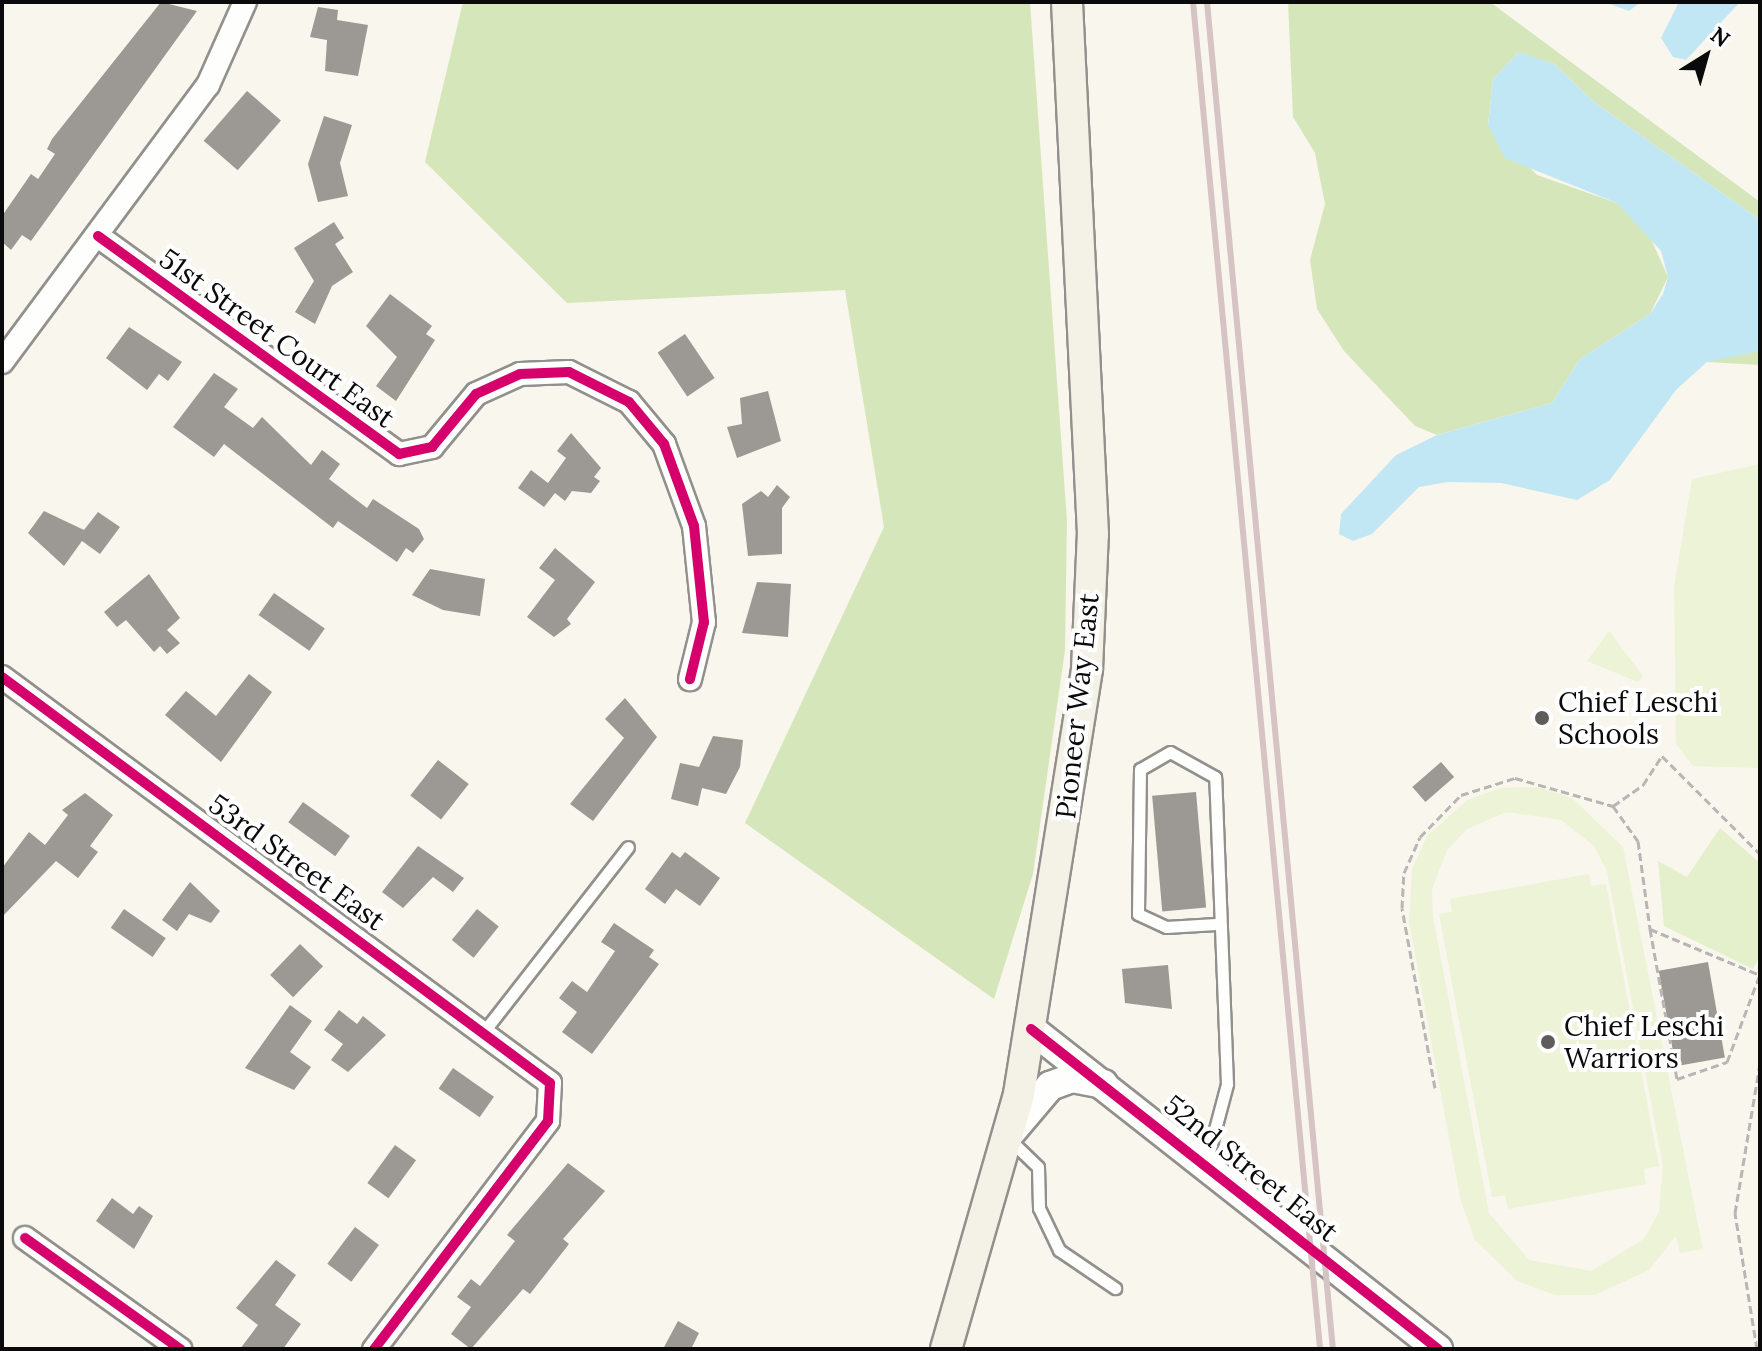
<!DOCTYPE html>
<style>
body{margin:0}
#map{position:relative;width:1762px;height:1351px;overflow:hidden;background:#f9f6ed;font-family:Lora,serif}
div>[style]{position:absolute}
[style*='--x']{left:calc(var(--x)*1px);top:calc(var(--y)*1px);width:calc(var(--w)*1px);rotate:calc(var(--a)*1deg)}
.green>*{inset:0;background:#e4efcc}
.forest>*{inset:0;background:#d5e7ba}
.pitch>*{inset:0;background:#edf3d6}
.water>*{inset:0;background:#c2e7f4}
.building>*{inset:0;background:#9c9893;transform-origin:0 0}
.path>*{height:3px;margin-top:-1.5px;transform-origin:0;background:repeating-linear-gradient(90deg,#b7b6b5 0 8px,transparent 0 12px)}
.roads{filter:drop-shadow(2px 0 #92908c) drop-shadow(-2px 0 #92908c) drop-shadow(0 2px #92908c) drop-shadow(0 -2px #92908c)}
.service>*{height:11px;margin:-5.5px;padding:0 5.5px;transform-origin:5.5px;border-radius:5.5px;background:#fefefc}
.minor>*{height:22px;margin:-11px;padding:0 11px;transform-origin:11px;border-radius:11px;background:#fefefc}
.tertiary>*{height:28px;margin:-14px;padding:0 14px;transform-origin:14px;border-radius:14px;background:#fefefc}
.secondary>*{height:30px;margin:-15px;padding:0 15px;transform-origin:15px;border-radius:15px;background:#f4f2e7}
.rail>*{height:6px;margin:-3px;padding:0 3px;transform-origin:3px;border-radius:3px;background:#d6c3c4}
.cycleway>*{height:10px;margin:-5px;padding:0 5px;transform-origin:5px;border-radius:5px;background:#d6006c}
.dots>*{width:22px;height:22px;translate:-50% -50%;box-sizing:border-box;border:4px solid #fff;border-radius:50%}
span{translate:-50% -50%;white-space:nowrap;text-align:center;line-height:1.15;-webkit-text-stroke:8px #fff;paint-order:stroke}
.street-label{font-size:28px;color:#0a0a0a}
.poi-label{font-size:28px;color:#0a0a0a}
.left{translate:0 -50%;text-align:left}
.frame{position:absolute;inset:0;border:4px solid #0a0a0a;pointer-events:none}
.north{position:absolute;left:1666px;top:16px;width:80px;height:80px;-webkit-text-stroke:6px #fff;paint-order:stroke;rotate:37deg;font-size:22px;font-weight:700;line-height:32px;text-align:center;color:#0a0a0a}
.north::after{content:'';display:block;margin:auto;width:28px;height:36px;background:#0a0a0a;clip-path:polygon(50% 0,100% 100%,50% 72%,0 100%)}
</style>
<div id="map">
<div class="green">
<div style="clip-path:polygon(1720px 828px,1760px 863px,1760px 956px,1753px 969px,1664px 926px,1658px 861px,1687px 877px)"></div>
</div>
<div class="forest">
<div style="clip-path:polygon(463px 2px,1030px 2px,1067px 521px,1065px 650px,1033px 874px,994px 999px,745px 823px,884px 527px,845px 290px,567px 303px,425px 162px)"></div>
<div style="clip-path:polygon(1288px 2px,1490px 2px,1760px 202px,1760px 220px,1594px 102px,1554px 64px,1518px 53px,1493px 79px,1488px 125px,1537px 175px,1617px 203px,1646px 228px,1668px 277px,1650px 314px,1580px 359px,1552px 403px,1437px 435px,1415px 426px,1344px 351px,1317px 309px,1310px 260px,1325px 204px,1315px 153px,1293px 117px)"></div>
<div style="clip-path:polygon(1760px 351px,1760px 365px,1707px 362px,1723px 354px)"></div>
</div>
<div class="pitch">
<div style="clip-path:polygon(1760px 464px,1760px 768px,1693px 766px,1676px 744px,1674px 587px,1692px 479px)"></div>
<div style="clip-path:polygon(1609px 631px,1643px 676px,1638px 682px,1587px 661px)"></div>
<div style="clip-path:polygon(evenodd,1501px 788px,1537px 787px,1572px 798px,1623px 847px,1703px 1249px,1680px 1253px,1676px 1236px,1649px 1270px,1595px 1295px,1555px 1295px,1517px 1281px,1475px 1240px,1461px 1202px,1409px 922px,1412px 869px,1427px 836px,1467px 800px,1501px 788px,1506px 812px,1561px 820px,1594px 846px,1607px 871px,1663px 1166px,1659px 1212px,1644px 1239px,1591px 1271px,1529px 1260px,1489px 1213px,1433px 917px,1432px 889px,1447px 850px,1467px 829px,1506px 812px)"></div>
<div style="clip-path:polygon(1589px 874px,1591px 886px,1606px 884px,1659px 1166px,1644px 1169px,1646px 1184px,1508px 1209px,1505px 1195px,1492px 1197px,1439px 914px,1452px 912px,1450px 899px)"></div>
</div>
<div class="water">
<div style="clip-path:polygon(1604px 2px,1641px 2px,1629px 11px)"></div>
<div style="clip-path:polygon(1679px 2px,1740px 2px,1686px 60px,1673px 57px,1661px 38px)"></div>
<div style="clip-path:polygon(1519px 52px,1554px 64px,1594px 102px,1760px 220px,1760px 351px,1707px 362px,1676px 390px,1610px 480px,1577px 500px,1501px 483px,1448px 482px,1419px 487px,1372px 534px,1353px 541px,1339px 534px,1341px 514px,1396px 455px,1437px 435px,1552px 403px,1580px 359px,1650px 314px,1663px 294px,1668px 277px,1661px 251px,1617px 203px,1505px 158px,1488px 125px,1493px 79px)"></div>
</div>
<div class="building">
<div style="clip-path:polygon(161px 2px,197px 11px,31px 241px,22px 235px,11px 250px,2px 242px,2px 216px,31px 174px,38px 179px,55px 154px,47px 149px,52px 139px)"></div>
<div style="clip-path:polygon(318px 7px,338px 10px,337px 20px,368px 25px,358px 76px,325px 71px,327px 40px,310px 37px)"></div>
<div style="left:247px;top:91px;width:45px;height:66px;rotate:41deg"></div>
<div style="clip-path:polygon(324px 116px,352px 125px,340px 163px,348px 196px,318px 202px,308px 164px)"></div>
<div style="clip-path:polygon(334px 222px,344px 238px,335px 244px,353px 272px,332px 286px,315px 324px,295px 312px,314px 281px,294px 248px)"></div>
<div style="clip-path:polygon(390px 294px,432px 326px,426px 334px,435px 340px,396px 401px,376px 386px,397px 357px,366px 326px)"></div>
<div style="clip-path:polygon(129px 327px,182px 362px,168px 381px,159px 374px,147px 390px,106px 358px)"></div>
<div style="left:685px;top:334px;width:53px;height:33px;rotate:56deg"></div>
<div style="clip-path:polygon(214px 373px,238px 389px,224px 407px,253px 428px,262px 417px,311px 465px,322px 450px,340px 464px,329px 479px,367px 508px,373px 499px,419px 529px,424px 539px,413px 553px,406px 548px,397px 562px,338px 521px,333px 528px,224px 444px,214px 457px,173px 427px)"></div>
<div style="clip-path:polygon(768px 391px,781px 441px,737px 458px,727px 427px,742px 424px,740px 398px)"></div>
<div style="clip-path:polygon(571px 433px,601px 468px,594px 477px,600px 481px,591px 493px,572px 491px,565px 501px,555px 493px,544px 507px,518px 488px,531px 470px,548px 483px,566px 458px,557px 451px)"></div>
<div style="clip-path:polygon(777px 485px,790px 497px,782px 508px,782px 554px,748px 556px,742px 504px,761px 491px,768px 497px)"></div>
<div style="clip-path:polygon(44px 511px,84px 530px,98px 512px,120px 527px,100px 554px,82px 541px,64px 566px,28px 533px)"></div>
<div style="clip-path:polygon(555px 548px,595px 582px,567px 619px,571px 624px,554px 637px,527px 617px,555px 580px,539px 568px)"></div>
<div style="clip-path:polygon(430px 569px,485px 579px,480px 616px,443px 610px,412px 595px)"></div>
<div style="clip-path:polygon(149px 574px,180px 618px,167px 630px,180px 643px,167px 654px,160px 646px,154px 652px,126px 620px,117px 627px,104px 612px)"></div>
<div style="clip-path:polygon(757px 582px,791px 584px,788px 637px,742px 633px)"></div>
<div style="left:274px;top:593px;width:62px;height:27px;rotate:35deg"></div>
<div style="clip-path:polygon(249px 674px,272px 692px,221px 762px,165px 715px,186px 691px,216px 716px)"></div>
<div style="clip-path:polygon(625px 698px,657px 737px,593px 821px,570px 804px,624px 738px,605px 719px)"></div>
<div style="clip-path:polygon(713px 736px,743px 740px,740px 767px,726px 794px,702px 788px,698px 806px,671px 799px,680px 763px,699px 767px)"></div>
<div style="left:438px;top:760px;width:39px;height:45px;rotate:38deg"></div>
<div style="left:1441px;top:762px;width:20px;height:38px;rotate:49deg"></div>
<div style="left:1196px;top:792px;width:116px;height:44px;rotate:85deg"></div>
<div style="clip-path:polygon(85px 793px,113px 815px,90px 846px,98px 852px,78px 878px,56px 861px,2px 917px,2px 868px,29px 832px,45px 845px,68px 815px,62px 810px)"></div>
<div style="left:303px;top:802px;width:58px;height:25px;rotate:36deg"></div>
<div style="clip-path:polygon(418px 846px,464px 878px,453px 892px,433px 877px,403px 908px,382px 892px)"></div>
<div style="clip-path:polygon(672px 852px,680px 858px,685px 852px,720px 878px,700px 906px,676px 889px,665px 904px,645px 889px)"></div>
<div style="clip-path:polygon(190px 882px,220px 911px,211px 923px,189px 914px,177px 931px,162px 920px)"></div>
<div style="left:124px;top:909px;width:51px;height:23px;rotate:35deg"></div>
<div style="left:477px;top:909px;width:28px;height:40px;rotate:39deg"></div>
<div style="clip-path:polygon(614px 923px,654px 950px,649px 957px,659px 964px,592px 1054px,562px 1032px,577px 1012px,559px 998px,572px 981px,587px 992px,615px 951px,601px 942px)"></div>
<div style="left:300px;top:944px;width:32px;height:43px;rotate:44deg"></div>
<div style="left:1708px;top:962px;width:97px;height:50px;rotate:80deg"></div>
<div style="clip-path:polygon(1168px 965px,1172px 1009px,1125px 1003px,1122px 969px)"></div>
<div style="clip-path:polygon(290px 1005px,312px 1021px,290px 1052px,311px 1067px,294px 1090px,245px 1068px)"></div>
<div style="clip-path:polygon(339px 1010px,357px 1024px,363px 1016px,386px 1035px,348px 1072px,331px 1060px,343px 1044px,324px 1030px)"></div>
<div style="left:453px;top:1068px;width:50px;height:25px;rotate:35deg"></div>
<div style="left:395px;top:1145px;width:26px;height:47px;rotate:36deg"></div>
<div style="clip-path:polygon(568px 1163px,605px 1191px,563px 1239px,569px 1244px,530px 1294px,523px 1289px,471px 1349px,451px 1334px,471px 1307px,457px 1297px,471px 1279px,480px 1286px,515px 1241px,507px 1235px)"></div>
<div style="clip-path:polygon(112px 1198px,133px 1214px,139px 1206px,153px 1216px,134px 1249px,96px 1221px)"></div>
<div style="left:355px;top:1227px;width:30px;height:46px;rotate:37deg"></div>
<div style="clip-path:polygon(276px 1260px,296px 1275px,275px 1305px,301px 1324px,283px 1349px,240px 1349px,258px 1325px,236px 1308px)"></div>
<div style="clip-path:polygon(678px 1321px,699px 1333px,691px 1349px,663px 1349px)"></div>
</div>
<div class="path">
<div style="--x:1613;--y:806;--w:43;--a:54.5"></div>
<div style="--x:1638;--y:841;--w:89;--a:82.2"></div>
<div style="--x:1650;--y:929;--w:119;--a:22.7"></div>
<div style="--x:1650;--y:929;--w:152;--a:79.8"></div>
<div style="--x:1677;--y:1079;--w:53;--a:-18.8"></div>
<div style="--x:1727;--y:1062;--w:91;--a:-69.4"></div>
<div style="--x:1435;--y:1088;--w:183;--a:-100.4"></div>
<div style="--x:1402;--y:908;--w:35;--a:-87"></div>
<div style="--x:1404;--y:873;--w:39;--a:-66"></div>
<div style="--x:1420;--y:837;--w:59;--a:-45.7"></div>
<div style="--x:1461;--y:795;--w:57;--a:-17.5"></div>
<div style="--x:1515;--y:778;--w:102;--a:15.9"></div>
<div style="--x:1613;--y:806;--w:37;--a:-35"></div>
<div style="--x:1643;--y:785;--w:35;--a:-57"></div>
<div style="--x:1662;--y:756;--w:139;--a:45"></div>
<div style="--x:1757;--y:1349;--w:138;--a:-99.2"></div>
<div style="--x:1735;--y:1213;--w:151;--a:-80.5"></div>
</div>
<div class="roads">
<div class="service">
<div style="--x:485;--y:1030;--w:232;--a:-52"></div>
<div style="--x:1009;--y:1139;--w:40;--a:44"></div>
<div style="--x:1038;--y:1167;--w:41;--a:88.6"></div>
<div style="--x:1039;--y:1208;--w:47;--a:64.5"></div>
<div style="--x:1059;--y:1250;--w:68;--a:34.2"></div>
<div style="--x:1206;--y:1163;--w:82;--a:-75.1"></div>
<div style="--x:1227;--y:1084;--w:307;--a:-92.2"></div>
<div style="--x:1215;--y:777;--w:51;--a:-150.9"></div>
<div style="--x:1170;--y:752;--w:34;--a:150"></div>
<div style="--x:1140;--y:769;--w:145;--a:90.8"></div>
<div style="--x:1138;--y:914;--w:31;--a:25"></div>
<div style="--x:1166;--y:927;--w:50;--a:-3.4"></div>
</div>
<div class="minor">
<div style="--x:98;--y:236;--w:372;--a:35.9"></div>
<div style="--x:399;--y:454;--w:34;--a:-12"></div>
<div style="--x:432;--y:447;--w:69;--a:-50.3"></div>
<div style="--x:476;--y:394;--w:48;--a:-24.4"></div>
<div style="--x:520;--y:374;--w:49;--a:-2.3"></div>
<div style="--x:569;--y:372;--w:67;--a:26.6"></div>
<div style="--x:629;--y:402;--w:55;--a:50.2"></div>
<div style="--x:664;--y:444;--w:87;--a:69.9"></div>
<div style="--x:694;--y:526;--w:97;--a:84.1"></div>
<div style="--x:704;--y:622;--w:59;--a:103.8"></div>
<div style="--x:2;--y:362;--w:345;--a:-53.4"></div>
<div style="--x:208;--y:85;--w:91;--a:-66"></div>
<div style="--x:2;--y:677;--w:682;--a:36.53"></div>
<div style="--x:550;--y:1083;--w:38;--a:93"></div>
<div style="--x:548;--y:1121;--w:287;--a:127.3"></div>
<div style="--x:25;--y:1238;--w:191;--a:35.6"></div>
</div>
<div class="tertiary">
<div style="--x:1031;--y:1029;--w:518;--a:38.18"></div>
<div style="--x:1012;--y:1131;--w:59;--a:-49.8"></div>
<div style="--x:1050;--y:1086;--w:23;--a:-20"></div>
<div style="--x:1072;--y:1078;--w:32;--a:11"></div>
</div>
<div class="secondary">
<div style="--x:946;--y:1349;--w:265;--a:-74"></div>
<div style="--x:1019;--y:1094;--w:430;--a:-80.9"></div>
<div style="--x:1087;--y:669;--w:135;--a:-87.5"></div>
<div style="--x:1093;--y:534;--w:533;--a:-92.8"></div>
</div>
</div>
<div class="rail">
<div style="--x:1193;--y:2;--w:1353;--a:84.61"></div>
<div style="--x:1207;--y:2;--w:1353;--a:84.66"></div>
</div>
<div class="cycleway">
<div style="--x:98;--y:236;--w:372;--a:35.9"></div>
<div style="--x:399;--y:454;--w:34;--a:-12"></div>
<div style="--x:432;--y:447;--w:69;--a:-50.3"></div>
<div style="--x:476;--y:394;--w:48;--a:-24.4"></div>
<div style="--x:520;--y:374;--w:49;--a:-2.3"></div>
<div style="--x:569;--y:372;--w:67;--a:26.6"></div>
<div style="--x:629;--y:402;--w:55;--a:50.2"></div>
<div style="--x:664;--y:444;--w:87;--a:69.9"></div>
<div style="--x:694;--y:526;--w:97;--a:84.1"></div>
<div style="--x:704;--y:622;--w:59;--a:103.8"></div>
<div style="--x:2;--y:677;--w:682;--a:36.53"></div>
<div style="--x:550;--y:1083;--w:38;--a:93"></div>
<div style="--x:548;--y:1121;--w:287;--a:127.3"></div>
<div style="--x:1031;--y:1029;--w:518;--a:38.18"></div>
<div style="--x:25;--y:1238;--w:191;--a:35.6"></div>
</div>
<div class="dots">
<div style="left:1542px;top:718px;background:#5e5d59"></div>
<div style="left:1548px;top:1042px;background:#5e5d59"></div>
</div>
<div class="street-label">
<span style="left:277px;top:338px;rotate:36deg">51st Street Court East</span>
<span style="left:1077px;top:706px;rotate:-84deg">Pioneer Way East</span>
<span style="left:297px;top:862px;rotate:36deg">53rd Street East</span>
<span style="left:1251px;top:1168px;rotate:39deg">52nd Street East</span>
</div>
<div class="poi-label">
<span class="left" style="left:1558px;top:718px">Chief Leschi<br>Schools</span>
<span class="left" style="left:1564px;top:1042px">Chief Leschi<br>Warriors</span>
</div>
<div class="frame"></div>
<div class="north">N</div>
</div>
